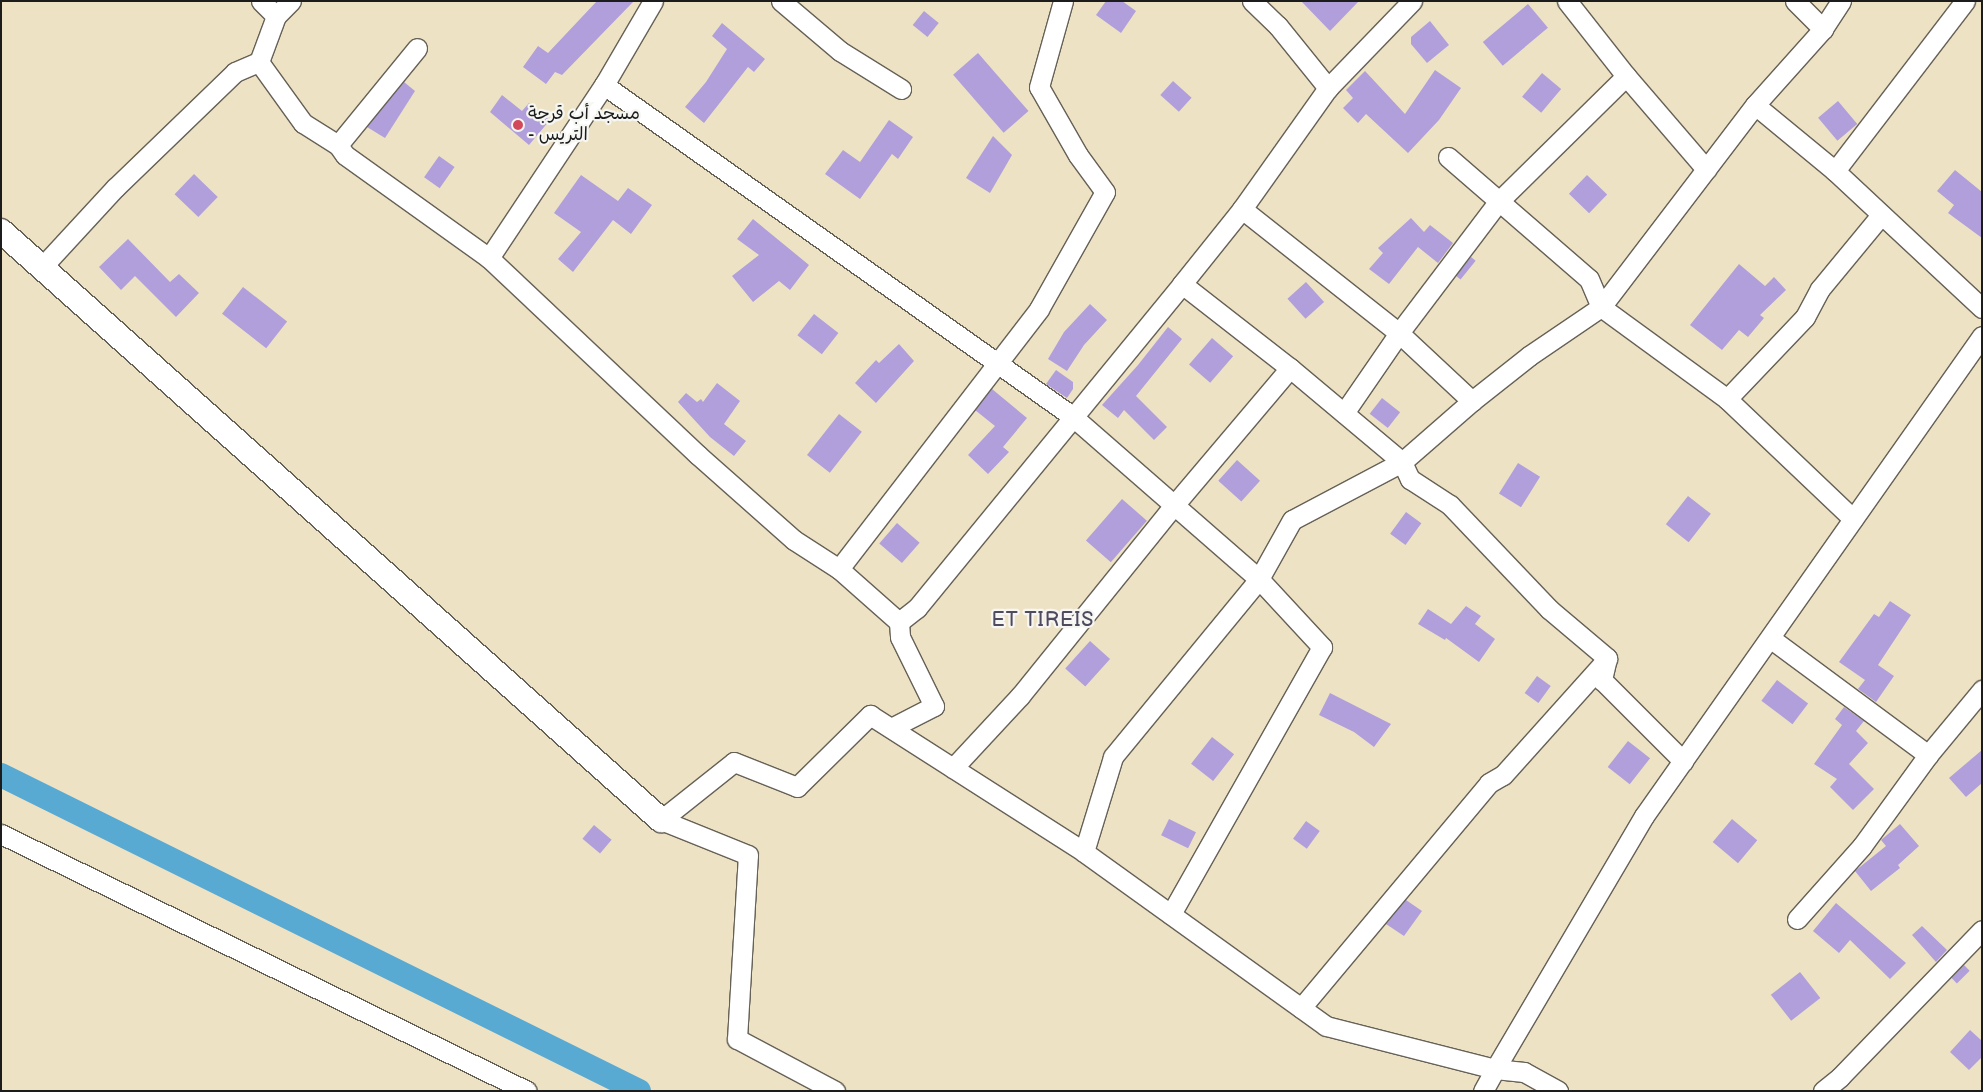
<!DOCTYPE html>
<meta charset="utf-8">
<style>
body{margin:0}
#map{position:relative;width:1983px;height:1092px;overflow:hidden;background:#eee2c5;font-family:"Balsamiq Sans","Playpen Sans Arabic",sans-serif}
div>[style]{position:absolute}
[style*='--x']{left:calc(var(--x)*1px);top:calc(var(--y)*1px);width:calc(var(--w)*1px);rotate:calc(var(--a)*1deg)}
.canal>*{height:24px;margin:-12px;padding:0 12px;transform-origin:12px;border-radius:12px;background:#58aad3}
.building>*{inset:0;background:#b19fdb;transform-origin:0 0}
.roads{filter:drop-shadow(1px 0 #666157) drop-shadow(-1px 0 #666157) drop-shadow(0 1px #666157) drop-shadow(0 -1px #666157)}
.minor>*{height:19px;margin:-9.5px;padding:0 9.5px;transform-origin:9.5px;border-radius:9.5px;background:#fff}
.tertiary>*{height:24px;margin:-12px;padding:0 12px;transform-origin:12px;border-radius:12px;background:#fff}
.dots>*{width:14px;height:14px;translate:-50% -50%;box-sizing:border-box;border:2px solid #f6f6f2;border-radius:50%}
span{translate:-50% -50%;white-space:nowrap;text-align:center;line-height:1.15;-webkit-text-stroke:4.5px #f6f6f2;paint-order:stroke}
.poi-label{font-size:18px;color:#1c1c1c}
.left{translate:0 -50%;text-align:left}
.quarter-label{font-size:20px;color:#504a5f;letter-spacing:1px}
.frame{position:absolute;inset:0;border:2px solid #1c1c1c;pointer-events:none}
</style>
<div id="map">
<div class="canal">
<div style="--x:1;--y:775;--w:712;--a:26.35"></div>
</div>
<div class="building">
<div style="clip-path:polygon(597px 1px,634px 1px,562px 75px,555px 72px,546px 84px,523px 67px,538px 46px,548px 53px)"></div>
<div style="clip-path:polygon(1106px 1px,1122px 1px,1136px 11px,1121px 33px,1096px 15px)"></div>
<div style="clip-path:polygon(1301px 1px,1359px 1px,1330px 31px)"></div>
<div style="left:1528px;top:4px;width:31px;height:59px;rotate:50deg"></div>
<div style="left:924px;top:11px;width:19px;height:18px;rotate:39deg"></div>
<div style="clip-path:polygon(1430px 21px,1449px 45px,1427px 63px,1411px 44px,1411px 37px)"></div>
<div style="clip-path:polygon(722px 23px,765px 59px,754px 72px,748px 67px,704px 123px,685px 107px,706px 82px,727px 49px,712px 36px)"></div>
<div style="left:978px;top:53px;width:77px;height:33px;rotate:49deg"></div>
<div style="clip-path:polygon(1435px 70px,1461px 88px,1439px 120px,1408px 153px,1366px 114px,1358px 123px,1343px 108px,1353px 98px,1346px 90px,1365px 71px,1405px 114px)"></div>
<div style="left:1542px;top:73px;width:25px;height:31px;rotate:40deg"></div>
<div style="left:1173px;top:81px;width:25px;height:19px;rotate:42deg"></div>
<div style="clip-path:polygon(404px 82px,415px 91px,385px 138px,367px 127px)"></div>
<div style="clip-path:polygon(502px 95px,522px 111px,529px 103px,550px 120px,529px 145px,490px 112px)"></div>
<div style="left:1838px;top:101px;width:30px;height:26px;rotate:50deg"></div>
<div style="clip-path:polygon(889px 120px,913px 137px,898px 159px,892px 154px,860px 199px,825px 174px,843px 150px,860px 162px)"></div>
<div style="clip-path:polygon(993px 136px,1012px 155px,990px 193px,966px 178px)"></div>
<div style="left:439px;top:156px;width:19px;height:26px;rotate:35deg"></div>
<div style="clip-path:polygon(1955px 170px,1982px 192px,1982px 238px,1948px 213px,1954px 205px,1937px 191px)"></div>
<div style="left:194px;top:174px;width:33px;height:28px;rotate:44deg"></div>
<div style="clip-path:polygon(581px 175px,618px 201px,628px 188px,652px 205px,631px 234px,613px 220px,573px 272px,558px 259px,581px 232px,554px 213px)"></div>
<div style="left:1587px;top:175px;width:28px;height:26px;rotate:44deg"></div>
<div style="clip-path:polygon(1411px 218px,1424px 232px,1430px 225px,1453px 243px,1438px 263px,1418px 247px,1389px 284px,1369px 269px,1383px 253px,1378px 248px)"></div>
<div style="clip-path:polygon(753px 219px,809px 265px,790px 290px,779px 281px,753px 302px,732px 276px,759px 255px,737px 239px)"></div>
<div style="clip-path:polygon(128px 239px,170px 282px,179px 274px,199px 293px,176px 317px,135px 276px,121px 290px,99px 267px)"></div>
<div style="left:1471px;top:257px;width:6px;height:24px;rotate:39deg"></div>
<div style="clip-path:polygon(1739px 264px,1765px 286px,1774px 277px,1786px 290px,1760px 315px,1764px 318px,1748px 337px,1739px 330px,1722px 350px,1690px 325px)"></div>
<div style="left:1306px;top:282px;width:27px;height:25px;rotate:48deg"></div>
<div style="left:243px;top:287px;width:56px;height:34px;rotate:38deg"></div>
<div style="clip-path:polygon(1090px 304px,1107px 320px,1084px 345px,1067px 371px,1048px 359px,1064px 332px)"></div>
<div style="left:814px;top:314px;width:31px;height:27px;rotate:38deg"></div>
<div style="clip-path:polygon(1168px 327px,1182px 339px,1136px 396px,1167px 427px,1154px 440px,1124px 410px,1118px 418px,1102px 405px,1138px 365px)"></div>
<div style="left:1212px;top:338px;width:28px;height:35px;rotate:41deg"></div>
<div style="clip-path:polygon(899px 344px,914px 361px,876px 403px,855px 383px,876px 360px,879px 363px)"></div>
<div style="clip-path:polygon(1056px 370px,1073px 382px,1073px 389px,1067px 398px,1046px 384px)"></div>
<div style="clip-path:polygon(717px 383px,740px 401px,724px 424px,746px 441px,734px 456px,710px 437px,678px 402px,686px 393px,697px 402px,701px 399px,703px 402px)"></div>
<div style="clip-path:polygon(992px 389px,1027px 418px,1003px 447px,1009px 452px,988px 474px,968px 455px,995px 426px,975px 410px)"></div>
<div style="left:1382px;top:398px;width:23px;height:20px;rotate:38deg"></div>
<div style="left:839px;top:414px;width:29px;height:52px;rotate:38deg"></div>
<div style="left:1237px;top:460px;width:31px;height:28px;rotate:42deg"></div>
<div style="left:1518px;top:463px;width:26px;height:36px;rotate:32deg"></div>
<div style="left:1688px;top:496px;width:29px;height:36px;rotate:38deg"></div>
<div style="left:1122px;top:499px;width:33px;height:55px;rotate:41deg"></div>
<div style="left:1406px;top:512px;width:19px;height:27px;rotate:36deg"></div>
<div style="left:897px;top:523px;width:30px;height:27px;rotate:41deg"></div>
<div style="clip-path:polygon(1890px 601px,1911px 615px,1878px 665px,1894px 676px,1876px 702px,1858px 689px,1865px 680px,1839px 662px,1874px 614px,1879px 617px)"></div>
<div style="clip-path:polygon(1466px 606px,1481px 616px,1475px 624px,1495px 639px,1479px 662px,1446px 638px,1445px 640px,1418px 624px,1428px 609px,1451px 624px)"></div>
<div style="left:1090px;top:641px;width:27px;height:37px;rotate:42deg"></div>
<div style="left:1537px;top:676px;width:17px;height:21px;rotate:36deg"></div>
<div style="left:1777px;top:680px;width:39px;height:26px;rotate:37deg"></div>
<div style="clip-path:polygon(1330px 693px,1391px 724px,1374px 747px,1354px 732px,1319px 715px)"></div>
<div style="clip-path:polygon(1844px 707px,1864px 721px,1856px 731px,1868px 743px,1849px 764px,1874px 789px,1853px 810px,1830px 787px,1837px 779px,1814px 764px,1842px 725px,1835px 719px)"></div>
<div style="left:1212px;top:737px;width:28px;height:34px;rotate:38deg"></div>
<div style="left:1628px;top:741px;width:28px;height:33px;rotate:38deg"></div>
<div style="clip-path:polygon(1982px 750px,1982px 783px,1966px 797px,1949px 778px)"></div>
<div style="left:1169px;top:819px;width:30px;height:18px;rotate:26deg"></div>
<div style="left:1732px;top:819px;width:33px;height:30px;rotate:40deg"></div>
<div style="left:1306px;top:821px;width:17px;height:22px;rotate:36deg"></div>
<div style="clip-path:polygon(1900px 824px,1919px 846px,1898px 865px,1900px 868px,1871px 891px,1855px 871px,1886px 846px,1881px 840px)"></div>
<div style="left:594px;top:825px;width:23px;height:18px;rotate:40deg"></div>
<div style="clip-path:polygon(1406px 900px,1422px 911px,1404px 936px,1386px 924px)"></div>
<div style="clip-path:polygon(1836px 903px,1906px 963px,1890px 979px,1850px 940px,1839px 953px,1813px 931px)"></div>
<div style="clip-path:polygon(1922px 926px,1947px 950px,1936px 962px,1912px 935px)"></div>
<div style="left:1964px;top:965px;width:8px;height:18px;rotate:45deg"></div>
<div style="left:1800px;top:972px;width:33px;height:37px;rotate:52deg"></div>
<div style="clip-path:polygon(1970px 1030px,1982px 1041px,1982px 1057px,1969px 1070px,1950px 1052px)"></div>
</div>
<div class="roads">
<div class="minor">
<div style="--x:261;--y:1;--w:21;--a:45"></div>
<div style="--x:781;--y:1;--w:77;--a:40.3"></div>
<div style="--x:840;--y:51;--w:72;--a:31.9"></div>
<div style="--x:1252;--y:1;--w:36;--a:44"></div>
<div style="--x:1278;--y:26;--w:80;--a:51.1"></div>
<div style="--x:1567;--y:1;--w:95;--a:51.8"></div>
<div style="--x:1626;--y:76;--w:123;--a:49.3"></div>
<div style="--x:1795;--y:1;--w:40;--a:45"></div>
<div style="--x:1841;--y:1;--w:33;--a:123"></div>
<div style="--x:1823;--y:29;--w:102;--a:131.8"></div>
<div style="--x:1755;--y:105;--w:254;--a:127.3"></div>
<div style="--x:1601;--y:307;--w:87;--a:145.8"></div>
<div style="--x:1529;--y:356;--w:73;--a:141.7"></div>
<div style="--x:1472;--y:401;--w:93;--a:138.9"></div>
<div style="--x:1402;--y:462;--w:124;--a:152.2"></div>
<div style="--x:1292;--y:520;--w:68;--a:119.2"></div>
<div style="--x:1259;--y:579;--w:230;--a:129.4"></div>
<div style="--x:1113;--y:757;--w:99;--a:107"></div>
<div style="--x:1084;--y:852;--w:298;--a:35.7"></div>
<div style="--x:1326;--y:1026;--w:174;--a:14.3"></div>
<div style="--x:1495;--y:1069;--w:294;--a:-59.5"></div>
<div style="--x:1644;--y:816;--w:587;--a:-54.85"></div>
<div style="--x:259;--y:62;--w:75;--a:54.2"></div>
<div style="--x:303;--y:123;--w:41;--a:32.2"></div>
<div style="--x:338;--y:145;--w:12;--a:55"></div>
<div style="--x:345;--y:155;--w:177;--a:35.6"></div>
<div style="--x:489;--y:258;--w:287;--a:43.3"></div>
<div style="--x:698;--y:455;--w:128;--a:41.5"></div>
<div style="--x:794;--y:540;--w:54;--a:32.8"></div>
<div style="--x:839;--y:569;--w:80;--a:41.5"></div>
<div style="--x:899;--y:622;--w:15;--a:86"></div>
<div style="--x:900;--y:637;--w:77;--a:63.8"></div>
<div style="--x:934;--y:706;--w:48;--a:152.9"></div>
<div style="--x:604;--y:85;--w:573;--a:35.27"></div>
<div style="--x:1072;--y:416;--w:248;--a:41.1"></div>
<div style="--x:1259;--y:579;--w:93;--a:47.2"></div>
<div style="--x:1322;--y:647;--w:307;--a:119.5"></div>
<div style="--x:1755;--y:105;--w:104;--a:39.5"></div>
<div style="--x:1835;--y:171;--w:201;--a:43"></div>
<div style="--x:338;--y:145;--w:125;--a:-50.8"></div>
<div style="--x:1448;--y:157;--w:186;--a:40.9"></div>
<div style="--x:1589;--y:279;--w:30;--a:67"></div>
<div style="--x:1601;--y:307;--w:156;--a:36.1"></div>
<div style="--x:1727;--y:399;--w:174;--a:43.6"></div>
<div style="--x:1835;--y:171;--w:214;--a:-52.6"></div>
<div style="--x:1242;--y:209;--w:200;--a:38.3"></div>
<div style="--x:1399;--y:333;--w:100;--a:43"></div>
<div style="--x:489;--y:258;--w:208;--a:-56.4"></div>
<div style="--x:604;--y:85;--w:97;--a:-59.7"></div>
<div style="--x:42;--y:267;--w:108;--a:-47.3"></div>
<div style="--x:115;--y:188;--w:167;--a:-44"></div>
<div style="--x:235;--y:72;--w:26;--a:-23"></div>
<div style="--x:259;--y:62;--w:49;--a:-69.7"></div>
<div style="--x:276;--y:16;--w:21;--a:-45"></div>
<div style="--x:1182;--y:284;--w:137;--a:37.9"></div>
<div style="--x:1290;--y:368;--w:146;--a:40"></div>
<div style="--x:1402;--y:462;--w:19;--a:65"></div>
<div style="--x:1410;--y:479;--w:48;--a:33"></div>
<div style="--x:1450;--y:505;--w:144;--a:46.4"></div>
<div style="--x:1549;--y:609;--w:76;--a:40.2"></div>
<div style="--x:1607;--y:658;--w:23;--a:103"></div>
<div style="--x:1602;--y:680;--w:115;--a:45"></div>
<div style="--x:1727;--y:399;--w:113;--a:-46.4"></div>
<div style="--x:1805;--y:317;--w:32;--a:-62"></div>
<div style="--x:1820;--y:289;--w:96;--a:-50.5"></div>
<div style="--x:1344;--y:413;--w:97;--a:-55.5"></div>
<div style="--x:1399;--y:333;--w:166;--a:-52.9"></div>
<div style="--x:1499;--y:201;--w:178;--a:-44.5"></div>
<div style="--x:839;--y:569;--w:328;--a:-52.4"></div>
<div style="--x:1039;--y:309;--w:134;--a:-60.6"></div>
<div style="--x:1105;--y:192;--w:46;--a:-126.1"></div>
<div style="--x:1078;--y:155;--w:78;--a:-119.8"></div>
<div style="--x:1039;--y:87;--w:89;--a:-74.4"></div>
<div style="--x:899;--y:622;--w:23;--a:-38"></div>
<div style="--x:917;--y:608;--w:419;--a:-50.7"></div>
<div style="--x:1182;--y:284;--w:96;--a:-51.3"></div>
<div style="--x:1242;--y:209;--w:148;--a:-54.6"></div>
<div style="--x:1328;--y:88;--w:121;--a:-46"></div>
<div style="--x:1770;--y:638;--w:197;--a:36.5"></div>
<div style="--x:953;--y:768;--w:98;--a:-47.1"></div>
<div style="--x:1020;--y:696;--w:247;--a:-51.1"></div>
<div style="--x:1175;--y:504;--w:178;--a:-49.8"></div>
<div style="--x:1;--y:834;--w:585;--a:26.04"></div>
<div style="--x:1797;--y:919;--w:98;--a:-48.3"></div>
<div style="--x:1862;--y:846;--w:112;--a:-54"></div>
<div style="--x:1928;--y:755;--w:85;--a:-50.3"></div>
<div style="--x:1301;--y:1008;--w:293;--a:-50.1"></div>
<div style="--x:1489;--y:783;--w:16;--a:-30"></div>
<div style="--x:1503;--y:775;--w:156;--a:-48.1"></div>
<div style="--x:835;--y:1091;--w:111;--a:-152"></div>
<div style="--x:737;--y:1039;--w:184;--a:-86.6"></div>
<div style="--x:748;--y:855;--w:94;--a:-158.1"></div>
<div style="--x:661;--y:820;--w:93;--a:-38.5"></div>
<div style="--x:734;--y:762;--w:68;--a:21.6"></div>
<div style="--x:797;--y:787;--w:103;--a:-44.6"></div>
<div style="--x:870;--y:715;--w:254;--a:32.6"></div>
<div style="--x:1483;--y:1091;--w:25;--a:-61"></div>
<div style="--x:1495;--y:1069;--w:29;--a:6"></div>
<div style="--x:1524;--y:1072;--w:39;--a:29"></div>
<div style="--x:1823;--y:1091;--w:22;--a:-39"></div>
<div style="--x:1840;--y:1077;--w:204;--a:-46"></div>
</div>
<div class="tertiary">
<div style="--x:1;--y:231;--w:885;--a:41.75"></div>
</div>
</div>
<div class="dots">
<div style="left:518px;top:125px;background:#d1495b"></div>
</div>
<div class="poi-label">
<span class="left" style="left:528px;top:125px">مسجد أب قرجة<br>- التريس</span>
</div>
<div class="quarter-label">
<span style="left:1043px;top:620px">ET TIREIS</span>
</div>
<div class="frame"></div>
</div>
